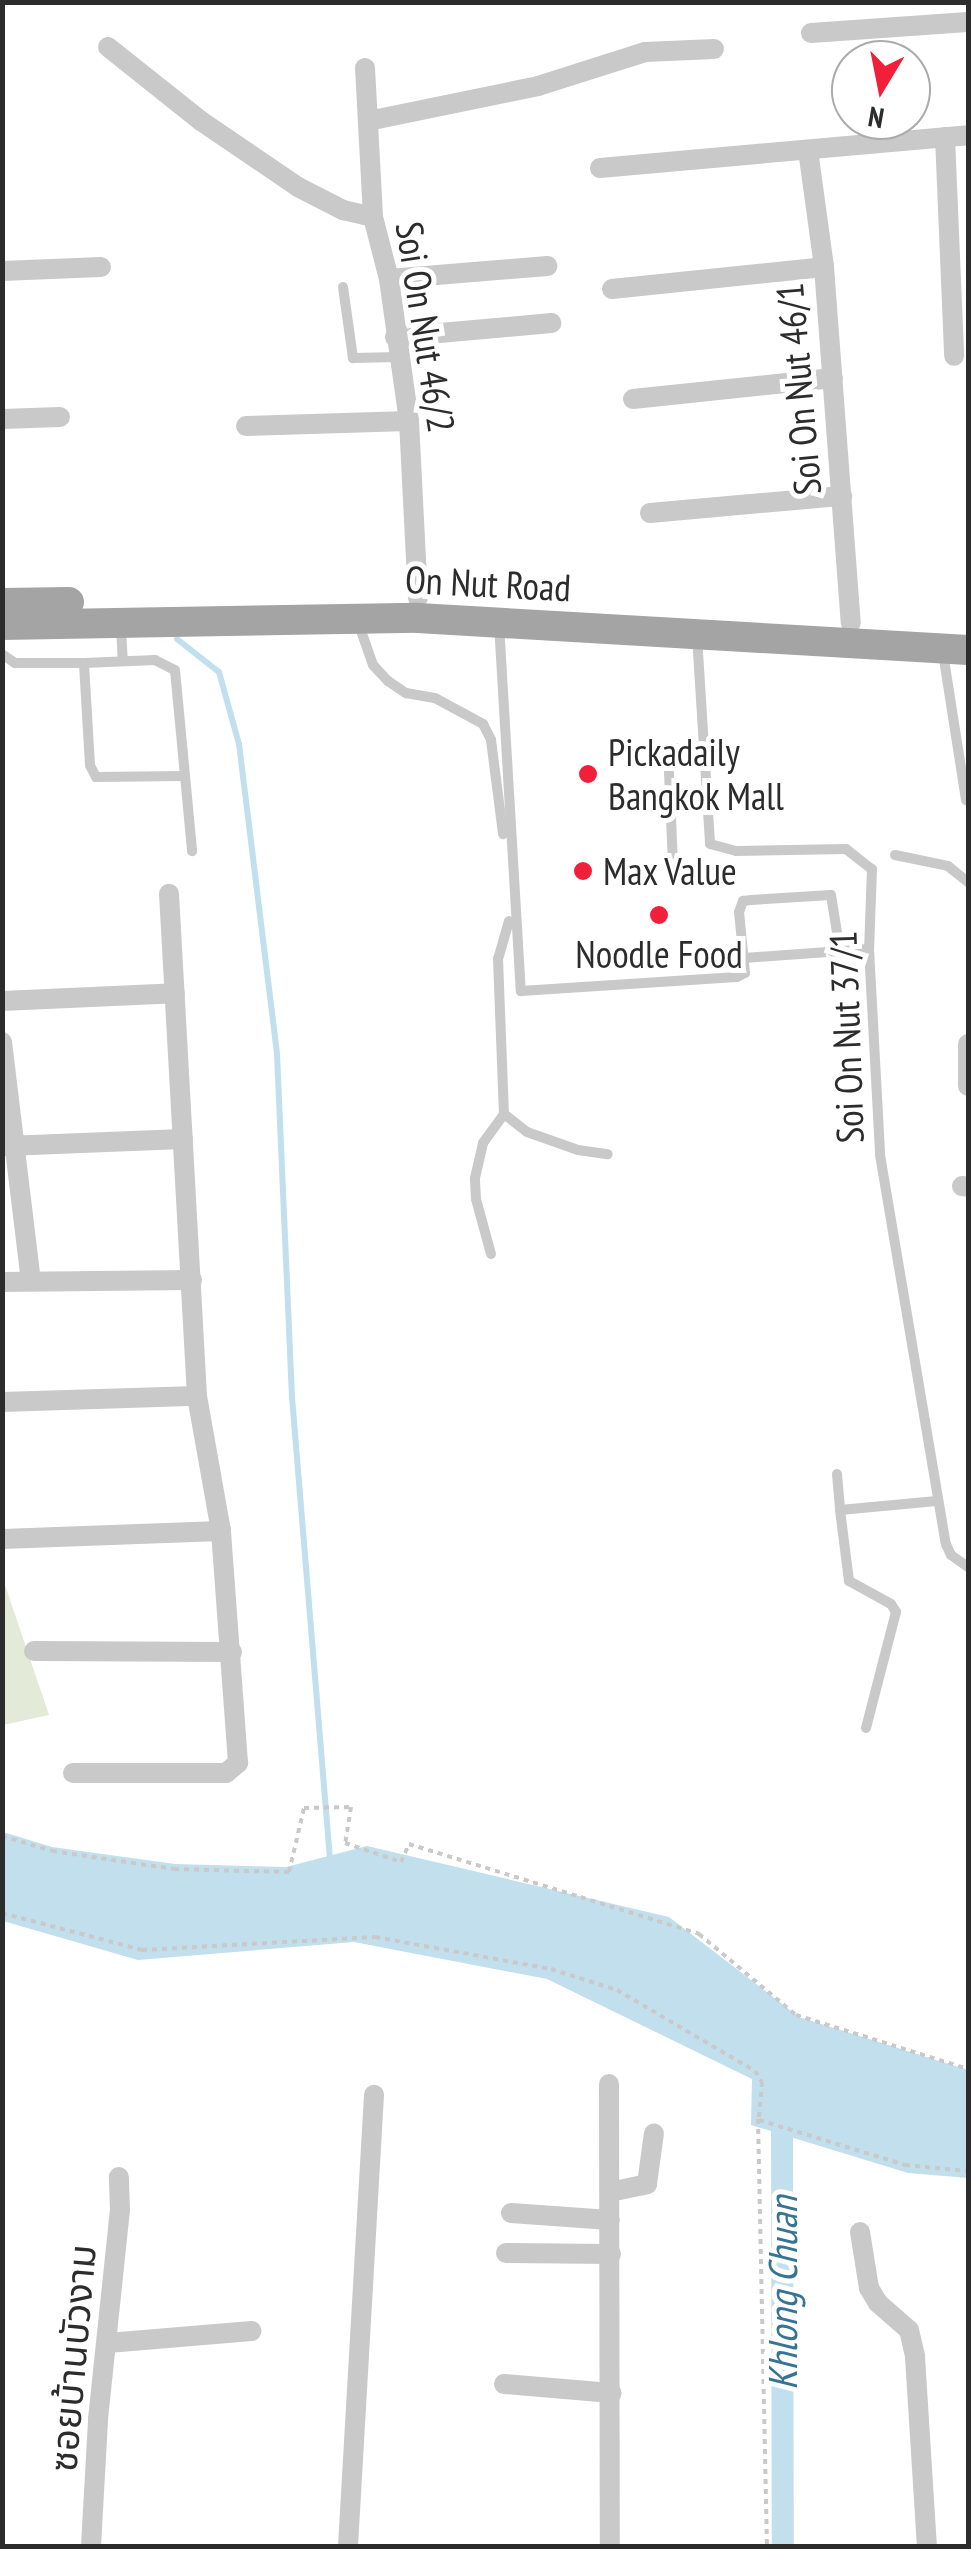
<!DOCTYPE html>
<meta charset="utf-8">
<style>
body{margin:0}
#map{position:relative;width:971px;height:2549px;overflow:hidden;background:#fff;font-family:"PT Sans Narrow","Noto Sans Thai",sans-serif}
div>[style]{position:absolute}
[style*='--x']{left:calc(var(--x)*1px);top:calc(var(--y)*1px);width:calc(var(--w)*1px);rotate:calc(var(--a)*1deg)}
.green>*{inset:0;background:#e3ebd8}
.water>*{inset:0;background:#c2dfed}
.stream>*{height:6px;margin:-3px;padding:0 3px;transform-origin:3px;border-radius:3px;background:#c2dfed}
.canal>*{height:22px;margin:-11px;padding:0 11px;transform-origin:11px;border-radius:11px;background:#c2dfed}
.path>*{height:4px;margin-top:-2px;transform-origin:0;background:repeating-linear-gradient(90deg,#c9c9c9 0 5px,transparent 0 10px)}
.service>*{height:10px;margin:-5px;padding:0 5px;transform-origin:5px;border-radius:5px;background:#c9c9c9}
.minor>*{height:20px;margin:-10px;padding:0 10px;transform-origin:10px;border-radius:10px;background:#c9c9c9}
.primary>*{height:30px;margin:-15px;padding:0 15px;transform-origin:15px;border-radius:15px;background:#a4a4a4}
.dots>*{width:28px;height:28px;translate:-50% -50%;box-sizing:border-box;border:5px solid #fff;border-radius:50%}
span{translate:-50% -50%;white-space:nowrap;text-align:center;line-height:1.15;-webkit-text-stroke:10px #fff;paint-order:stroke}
.street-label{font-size:38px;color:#2c2c2c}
.poi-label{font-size:38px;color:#2c2c2c}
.left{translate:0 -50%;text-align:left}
.water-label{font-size:40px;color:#357493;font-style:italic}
.frame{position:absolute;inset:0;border:5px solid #2c2c2c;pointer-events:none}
.north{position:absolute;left:831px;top:40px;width:100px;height:100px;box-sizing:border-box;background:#fff;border:2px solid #ababab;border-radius:50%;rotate:190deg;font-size:28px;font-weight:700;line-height:40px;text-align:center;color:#2c2c2c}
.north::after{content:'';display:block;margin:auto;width:35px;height:45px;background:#f21f3a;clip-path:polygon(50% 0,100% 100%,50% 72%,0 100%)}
</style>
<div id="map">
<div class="green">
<div style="clip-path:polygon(2px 1576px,49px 1715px,3px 1725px,2px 1725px)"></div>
</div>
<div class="water">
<div style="clip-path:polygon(3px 1832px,52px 1847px,175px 1864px,286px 1867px,367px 1846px,669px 1917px,799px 2017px,968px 2070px,968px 2178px,908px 2173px,751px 2125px,752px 2079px,547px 1979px,354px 1942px,138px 1960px,3px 1921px)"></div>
</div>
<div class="stream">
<div style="--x:177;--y:639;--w:53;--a:38.2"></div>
<div style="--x:219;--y:672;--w:75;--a:74.5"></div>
<div style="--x:239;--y:744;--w:312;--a:83"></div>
<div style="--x:277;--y:1054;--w:343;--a:87.5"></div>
<div style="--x:292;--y:1397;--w:465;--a:85.3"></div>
</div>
<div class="canal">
<div style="--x:782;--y:2105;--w:441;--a:89.9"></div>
</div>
<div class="path">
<div style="--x:2;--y:1836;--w:52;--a:16.7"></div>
<div style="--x:52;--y:1851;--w:123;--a:8.4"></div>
<div style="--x:174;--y:1869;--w:115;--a:1.5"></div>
<div style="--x:289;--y:1872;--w:66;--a:-76.8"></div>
<div style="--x:304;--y:1808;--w:47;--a:-1.2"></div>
<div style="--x:351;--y:1807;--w:36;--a:99"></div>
<div style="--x:345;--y:1843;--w:59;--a:18.7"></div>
<div style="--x:401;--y:1862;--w:20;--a:-66"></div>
<div style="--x:409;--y:1844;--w:304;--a:17.2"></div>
<div style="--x:699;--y:1934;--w:126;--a:39.9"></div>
<div style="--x:796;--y:2015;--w:180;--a:17.4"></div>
<div style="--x:2;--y:1913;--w:145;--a:14.8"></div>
<div style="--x:142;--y:1950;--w:233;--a:-3.2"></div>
<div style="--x:375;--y:1937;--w:179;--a:10.3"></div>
<div style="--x:551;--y:1969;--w:69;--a:17.7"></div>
<div style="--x:617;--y:1990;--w:160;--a:30.4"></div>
<div style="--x:755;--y:2071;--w:13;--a:58"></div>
<div style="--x:762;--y:2082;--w:38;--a:95"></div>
<div style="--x:759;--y:2120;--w:153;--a:17.1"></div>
<div style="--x:905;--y:2165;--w:63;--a:5.4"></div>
<div style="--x:758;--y:2119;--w:427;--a:88.8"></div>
</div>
<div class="service">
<div style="--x:343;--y:287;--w:72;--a:82"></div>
<div style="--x:353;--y:358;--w:46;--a:-1.2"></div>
<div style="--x:499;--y:624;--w:368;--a:86.6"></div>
<div style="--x:521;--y:991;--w:216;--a:-3.7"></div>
<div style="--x:737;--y:977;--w:9;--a:-27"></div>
<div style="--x:745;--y:973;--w:61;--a:-95.6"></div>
<div style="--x:739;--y:912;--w:12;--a:-70"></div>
<div style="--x:743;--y:901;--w:8;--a:-7"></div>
<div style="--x:751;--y:900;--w:80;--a:-3.6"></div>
<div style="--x:831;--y:895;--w:57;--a:80.9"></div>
<div style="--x:359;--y:625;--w:42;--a:70.7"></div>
<div style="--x:373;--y:665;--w:22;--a:47"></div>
<div style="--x:388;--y:681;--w:22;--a:34"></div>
<div style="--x:406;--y:693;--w:29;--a:10"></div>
<div style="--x:435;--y:698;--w:55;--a:28.4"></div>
<div style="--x:483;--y:724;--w:18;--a:63"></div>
<div style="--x:491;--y:740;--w:95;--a:82.7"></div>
<div style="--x:121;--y:627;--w:34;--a:87"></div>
<div style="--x:697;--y:636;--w:208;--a:86.4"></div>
<div style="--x:710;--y:844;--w:27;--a:15"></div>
<div style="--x:736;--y:851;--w:110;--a:-1"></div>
<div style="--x:846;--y:849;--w:33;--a:38"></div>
<div style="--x:872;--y:869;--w:80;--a:92.1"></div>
<div style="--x:869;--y:949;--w:206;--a:86.9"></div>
<div style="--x:880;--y:1155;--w:395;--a:80.4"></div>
<div style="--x:946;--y:1544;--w:12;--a:66"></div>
<div style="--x:951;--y:1555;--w:21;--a:35"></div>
<div style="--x:943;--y:653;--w:149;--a:81.1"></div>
<div style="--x:2;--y:654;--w:16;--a:35"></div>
<div style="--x:15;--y:663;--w:69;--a:0"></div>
<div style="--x:183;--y:776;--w:87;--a:179.3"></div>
<div style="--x:96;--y:777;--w:13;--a:-117"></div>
<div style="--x:90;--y:765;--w:102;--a:-93.4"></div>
<div style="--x:84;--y:663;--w:71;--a:-2.4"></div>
<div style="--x:155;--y:660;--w:22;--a:27"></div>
<div style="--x:175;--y:670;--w:182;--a:84.6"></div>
<div style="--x:895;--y:855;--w:54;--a:11.7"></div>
<div style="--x:948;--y:866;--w:26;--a:39"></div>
<div style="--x:673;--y:864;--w:115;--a:-92.5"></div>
<div style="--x:668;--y:749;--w:33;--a:-5"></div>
<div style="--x:509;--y:921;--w:40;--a:106"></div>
<div style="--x:498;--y:959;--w:155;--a:87.8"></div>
<div style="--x:504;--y:1114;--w:29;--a:38"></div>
<div style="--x:527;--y:1132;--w:54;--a:19.4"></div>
<div style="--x:578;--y:1150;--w:30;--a:8"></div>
<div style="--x:744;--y:958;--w:125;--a:-4.1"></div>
<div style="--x:491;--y:1254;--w:57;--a:-105.3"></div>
<div style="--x:476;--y:1199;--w:21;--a:-93"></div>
<div style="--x:475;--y:1178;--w:36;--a:-77"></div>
<div style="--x:483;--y:1143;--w:36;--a:-54"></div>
<div style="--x:837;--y:1474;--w:36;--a:85"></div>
<div style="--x:866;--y:1728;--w:120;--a:-75.5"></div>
<div style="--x:896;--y:1612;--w:9;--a:-122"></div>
<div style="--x:891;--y:1604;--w:48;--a:-151.3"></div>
<div style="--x:849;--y:1581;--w:72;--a:-97.2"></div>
<div style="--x:840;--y:1510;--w:97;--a:-5.3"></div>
</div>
<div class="minor">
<div style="--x:811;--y:33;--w:157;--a:-4"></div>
<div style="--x:108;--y:47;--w:119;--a:38.5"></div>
<div style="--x:201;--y:121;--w:117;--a:34.2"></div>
<div style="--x:298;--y:187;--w:51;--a:27.1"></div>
<div style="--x:343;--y:210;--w:31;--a:13"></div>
<div style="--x:365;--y:68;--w:149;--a:86.9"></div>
<div style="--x:373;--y:217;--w:64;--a:75.5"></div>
<div style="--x:389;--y:279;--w:143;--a:82"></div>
<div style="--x:409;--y:421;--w:177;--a:87.1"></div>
<div style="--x:368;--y:121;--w:174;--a:-11.6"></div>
<div style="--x:538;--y:86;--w:112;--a:-17.6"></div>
<div style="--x:645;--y:52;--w:69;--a:-2.5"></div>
<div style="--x:945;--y:137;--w:219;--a:87.6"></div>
<div style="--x:808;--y:150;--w:118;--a:82.2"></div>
<div style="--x:824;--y:267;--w:357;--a:85.7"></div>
<div style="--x:600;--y:168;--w:369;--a:-5.1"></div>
<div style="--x:2;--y:271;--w:99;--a:-2.3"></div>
<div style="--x:389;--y:279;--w:159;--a:-4.7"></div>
<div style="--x:612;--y:289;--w:213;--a:-5.9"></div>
<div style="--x:395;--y:337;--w:157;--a:-5.1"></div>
<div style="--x:633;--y:399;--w:201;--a:-6"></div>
<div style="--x:2;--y:419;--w:58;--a:-2"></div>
<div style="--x:246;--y:426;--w:163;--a:-1.8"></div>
<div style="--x:650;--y:513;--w:193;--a:-5.1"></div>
<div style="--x:2;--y:1001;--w:173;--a:-2.6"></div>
<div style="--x:2;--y:1042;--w:241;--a:83.1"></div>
<div style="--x:968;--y:1044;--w:42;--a:90"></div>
<div style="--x:6;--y:1146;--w:177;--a:-2.3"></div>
<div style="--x:962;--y:1186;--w:6;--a:9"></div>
<div style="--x:2;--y:1282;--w:190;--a:-0.6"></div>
<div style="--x:2;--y:1402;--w:195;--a:-1.8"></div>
<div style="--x:2;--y:1539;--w:219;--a:-2.1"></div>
<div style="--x:34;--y:1651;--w:198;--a:0.3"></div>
<div style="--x:73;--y:1773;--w:153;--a:0"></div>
<div style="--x:226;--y:1773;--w:16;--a:-40"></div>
<div style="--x:238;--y:1763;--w:233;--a:-94.2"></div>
<div style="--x:221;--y:1531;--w:137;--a:-100.1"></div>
<div style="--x:197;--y:1396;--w:503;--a:-93.19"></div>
<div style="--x:609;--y:2084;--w:462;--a:89.9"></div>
<div style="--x:610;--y:2192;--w:38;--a:-12"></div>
<div style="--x:647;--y:2184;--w:51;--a:-82.2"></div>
<div style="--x:511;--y:2213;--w:99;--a:4"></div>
<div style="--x:860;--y:2232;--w:57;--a:80.9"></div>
<div style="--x:869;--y:2288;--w:17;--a:59"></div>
<div style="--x:878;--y:2303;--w:41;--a:41.1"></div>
<div style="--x:909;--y:2330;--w:28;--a:77"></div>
<div style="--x:915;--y:2357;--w:189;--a:86.4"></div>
<div style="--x:506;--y:2253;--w:105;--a:0.5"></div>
<div style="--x:108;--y:2343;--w:144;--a:-4.8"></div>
<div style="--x:504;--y:2384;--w:108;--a:4.8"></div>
<div style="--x:91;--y:2546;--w:127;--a:-86.8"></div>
<div style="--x:98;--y:2419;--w:210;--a:-84"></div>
<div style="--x:120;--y:2210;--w:33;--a:-92"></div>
<div style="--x:348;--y:2546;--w:452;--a:-86.7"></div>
</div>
<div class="primary">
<div style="--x:2;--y:603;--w:67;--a:-0.9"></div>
<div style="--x:2;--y:625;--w:416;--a:-1"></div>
<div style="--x:418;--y:618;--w:551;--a:3.33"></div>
</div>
<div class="dots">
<div style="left:588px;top:774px;background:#f21f3a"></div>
<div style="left:583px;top:871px;background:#f21f3a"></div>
<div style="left:659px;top:915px;background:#f21f3a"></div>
</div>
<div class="street-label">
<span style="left:426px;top:327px;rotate:81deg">Soi On Nut 46/2</span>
<span style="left:798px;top:389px;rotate:-95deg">Soi On Nut 46/1</span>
<span style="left:488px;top:583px;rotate:3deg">On Nut Road</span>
<span style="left:846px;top:1037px;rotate:-92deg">Soi On Nut 37/1</span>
<span style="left:72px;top:2358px;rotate:-85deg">ซอยบ้านบัวงาม</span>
</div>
<div class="poi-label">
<span class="left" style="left:608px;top:774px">Pickadaily<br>Bangkok Mall</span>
<span class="left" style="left:603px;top:871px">Max Value</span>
<span style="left:659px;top:954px">Noodle Food</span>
</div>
<div class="water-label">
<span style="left:782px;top:2293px;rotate:-90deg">Khlong Chuan</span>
</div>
<div class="frame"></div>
<div class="north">N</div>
</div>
